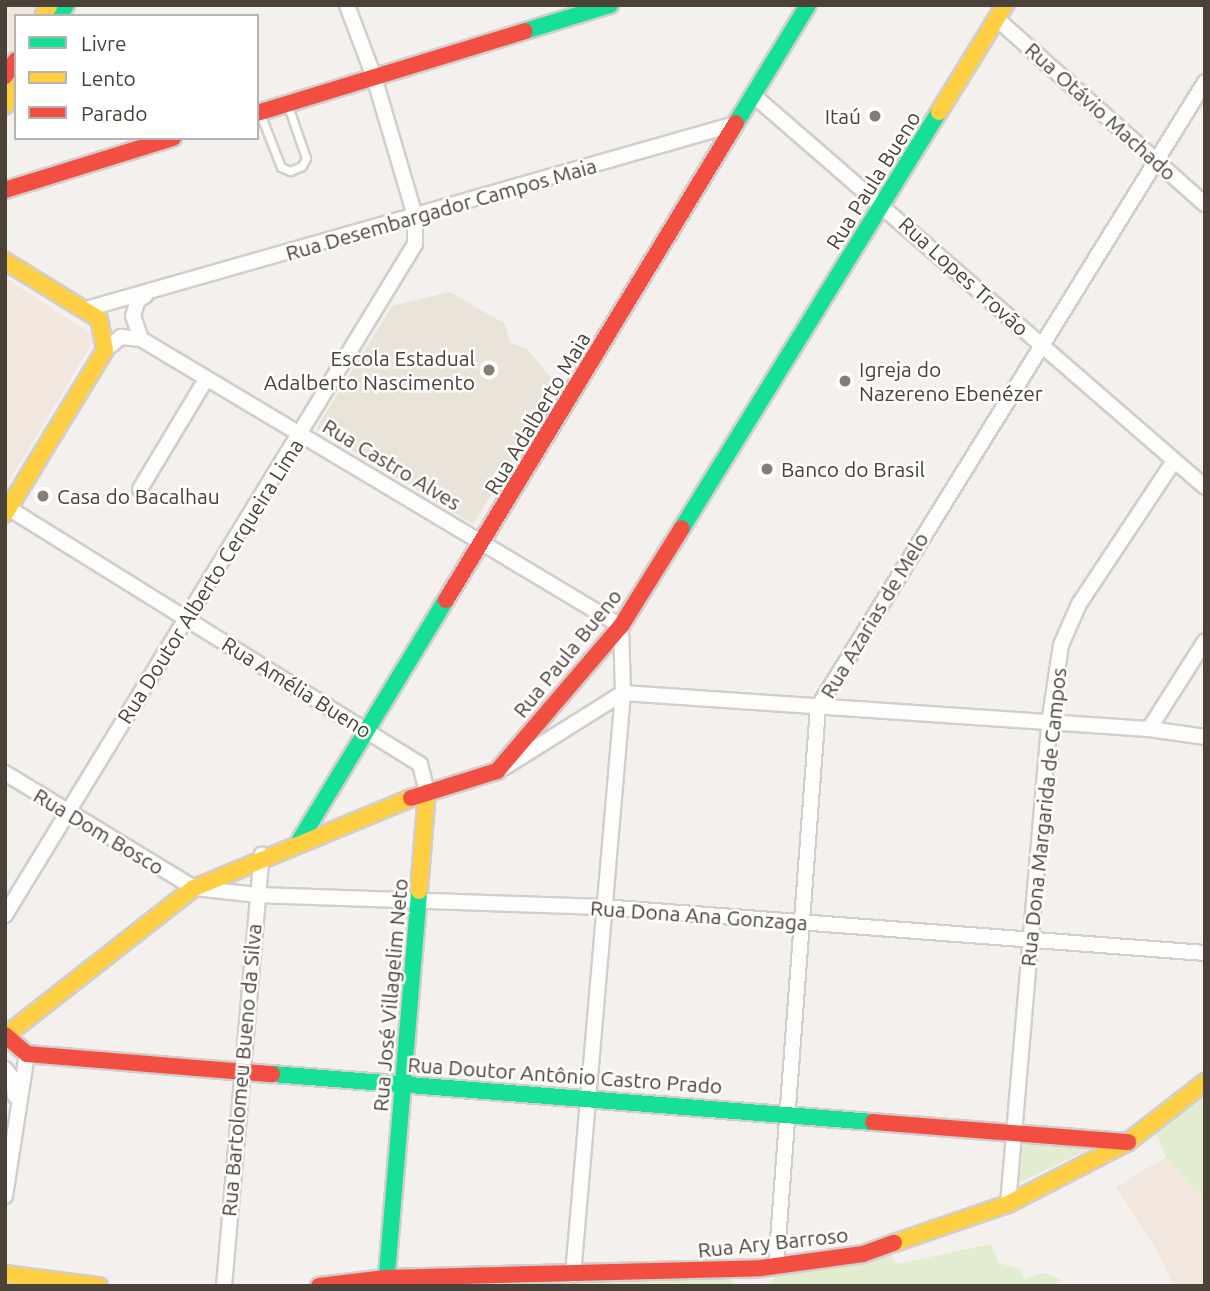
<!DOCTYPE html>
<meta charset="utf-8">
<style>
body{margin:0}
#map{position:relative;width:1210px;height:1291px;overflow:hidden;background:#f3f0ed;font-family:Ubuntu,sans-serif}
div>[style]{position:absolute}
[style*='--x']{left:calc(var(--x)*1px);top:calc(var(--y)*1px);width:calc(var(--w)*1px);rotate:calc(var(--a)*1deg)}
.commercial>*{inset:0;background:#f2e7de}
.education>*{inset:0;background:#e9e3d9}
.green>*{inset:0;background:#e2ecce}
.roads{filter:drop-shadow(2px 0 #d1cecb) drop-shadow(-2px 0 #d1cecb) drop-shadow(0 2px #d1cecb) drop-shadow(0 -2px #d1cecb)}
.lane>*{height:7px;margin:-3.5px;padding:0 3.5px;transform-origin:3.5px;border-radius:3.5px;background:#fdfdfc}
.street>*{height:14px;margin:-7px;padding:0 7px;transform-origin:7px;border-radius:7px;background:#fdfdfc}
.fast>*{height:16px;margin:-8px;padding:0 8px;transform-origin:8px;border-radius:8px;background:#16e098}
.slow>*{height:16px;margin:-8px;padding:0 8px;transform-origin:8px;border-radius:8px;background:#ffcf43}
.jam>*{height:16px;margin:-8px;padding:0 8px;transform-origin:8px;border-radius:8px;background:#f24e42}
.dots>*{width:19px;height:19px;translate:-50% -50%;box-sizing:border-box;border:4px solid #fff;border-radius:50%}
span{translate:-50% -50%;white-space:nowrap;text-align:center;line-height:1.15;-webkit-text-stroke:5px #fff;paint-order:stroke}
.street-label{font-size:21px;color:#4a4138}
.poi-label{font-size:21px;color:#4a4138}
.right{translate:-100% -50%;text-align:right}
.left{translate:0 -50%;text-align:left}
.frame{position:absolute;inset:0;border:7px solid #4a4138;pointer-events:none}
.legend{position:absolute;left:14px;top:14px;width:245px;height:126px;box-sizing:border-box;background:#fff;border:2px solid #b7b3af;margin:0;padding:9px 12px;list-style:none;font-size:21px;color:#4a4138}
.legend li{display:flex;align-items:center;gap:14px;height:35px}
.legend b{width:35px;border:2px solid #b7b3af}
</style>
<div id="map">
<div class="commercial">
<div style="clip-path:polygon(5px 5px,37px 5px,31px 16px,16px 16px,16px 43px,5px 61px)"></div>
<div style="clip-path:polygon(5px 278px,96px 337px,5px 488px)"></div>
<div style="clip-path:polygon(1166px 1157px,1205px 1201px,1205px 1286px,1173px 1286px,1160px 1256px,1116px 1187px)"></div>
</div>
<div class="education">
<div style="clip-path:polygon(450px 292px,505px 324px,510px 343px,527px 349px,559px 387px,473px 524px,316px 429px,392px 306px)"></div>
</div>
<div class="green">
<div style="clip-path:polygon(1205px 1091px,1205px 1201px,1166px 1157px,1156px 1133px)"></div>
<div style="clip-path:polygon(1023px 1142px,1091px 1148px,1019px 1183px)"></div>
<div style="clip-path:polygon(991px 1244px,998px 1263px,1021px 1269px,1024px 1279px,1043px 1273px,1063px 1280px,1048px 1286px,755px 1286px,772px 1283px,776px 1267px,890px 1254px,897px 1264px)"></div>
<div style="clip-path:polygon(729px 1276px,735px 1286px,393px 1286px)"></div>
</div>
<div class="roads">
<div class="lane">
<div style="--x:261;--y:116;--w:55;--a:68.6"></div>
<div style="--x:281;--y:167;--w:10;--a:24"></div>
<div style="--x:290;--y:171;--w:13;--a:-23"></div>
<div style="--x:302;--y:166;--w:9;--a:-63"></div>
<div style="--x:306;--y:158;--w:55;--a:-109.1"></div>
</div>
<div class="street">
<div style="--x:997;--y:19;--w:278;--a:41.7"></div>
<div style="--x:753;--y:95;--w:598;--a:40.93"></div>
<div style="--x:86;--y:309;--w:675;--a:-15.91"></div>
<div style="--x:141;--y:339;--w:24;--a:-109"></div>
<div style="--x:133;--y:316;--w:17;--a:-73"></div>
<div style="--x:138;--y:300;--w:9;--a:-32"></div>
<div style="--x:105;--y:350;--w:21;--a:-39"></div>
<div style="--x:121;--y:337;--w:20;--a:6"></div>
<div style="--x:141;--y:339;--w:559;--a:30.88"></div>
<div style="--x:621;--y:626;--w:67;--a:88.3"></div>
<div style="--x:623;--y:693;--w:584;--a:94.91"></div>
<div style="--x:140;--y:489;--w:128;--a:-59"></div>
<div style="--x:5;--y:506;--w:489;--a:31.9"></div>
<div style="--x:420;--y:764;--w:29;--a:76"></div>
<div style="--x:1149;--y:729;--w:104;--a:-57.5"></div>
<div style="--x:505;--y:767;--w:139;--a:-32.1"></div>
<div style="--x:623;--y:693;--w:527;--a:3.92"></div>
<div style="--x:1149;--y:729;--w:57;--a:8.1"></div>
<div style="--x:5;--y:773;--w:221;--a:31.3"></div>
<div style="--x:194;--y:888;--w:63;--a:6.3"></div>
<div style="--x:257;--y:895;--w:345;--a:2"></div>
<div style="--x:602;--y:907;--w:605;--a:4.36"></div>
<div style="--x:5;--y:915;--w:786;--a:-58.57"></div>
<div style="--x:415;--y:244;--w:28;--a:-90"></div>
<div style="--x:415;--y:216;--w:145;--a:-106.4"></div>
<div style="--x:374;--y:77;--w:77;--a:-110.6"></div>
<div style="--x:5;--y:1069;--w:13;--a:51"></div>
<div style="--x:13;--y:1079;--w:17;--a:83"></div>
<div style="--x:5;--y:1196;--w:144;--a:-81.2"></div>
<div style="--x:1008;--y:1204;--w:482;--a:-85.1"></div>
<div style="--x:1049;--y:724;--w:80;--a:-81.4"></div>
<div style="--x:1061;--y:645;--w:45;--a:-66.3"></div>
<div style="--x:1079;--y:604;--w:172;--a:-56.4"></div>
<div style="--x:776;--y:1267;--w:562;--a:-85.71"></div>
<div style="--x:818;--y:707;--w:735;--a:-58.23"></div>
<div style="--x:224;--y:1286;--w:433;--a:-85"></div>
</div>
<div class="fast">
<div style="--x:60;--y:16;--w:13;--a:-61"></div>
<div style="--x:525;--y:31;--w:89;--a:-17"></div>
<div style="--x:736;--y:123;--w:138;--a:-58.6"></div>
<div style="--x:682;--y:528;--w:489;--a:-58.3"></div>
<div style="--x:300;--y:840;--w:281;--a:-58.7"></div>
<div style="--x:272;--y:1074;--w:603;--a:4.57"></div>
<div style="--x:386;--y:1286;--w:396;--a:-85.2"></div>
</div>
<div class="slow">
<div style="--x:43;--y:16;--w:13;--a:-58"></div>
<div style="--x:5;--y:106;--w:21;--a:-59"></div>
<div style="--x:939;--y:112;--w:126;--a:-58.3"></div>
<div style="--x:5;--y:261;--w:110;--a:31.7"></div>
<div style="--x:99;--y:319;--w:32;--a:79"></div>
<div style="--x:105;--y:350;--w:192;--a:121.4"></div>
<div style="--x:419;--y:891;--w:99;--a:-85.4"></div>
<div style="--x:5;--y:1036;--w:240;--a:-38.1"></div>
<div style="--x:194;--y:888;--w:235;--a:-22.5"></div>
<div style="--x:894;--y:1243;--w:120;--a:-18.9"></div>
<div style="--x:1008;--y:1204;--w:135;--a:-27.3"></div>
<div style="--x:1128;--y:1142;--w:98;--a:-37.9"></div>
<div style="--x:5;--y:1274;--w:95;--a:7.3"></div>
</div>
<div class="jam">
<div style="--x:5;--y:76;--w:19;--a:-55"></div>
<div style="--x:257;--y:113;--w:280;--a:-17"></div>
<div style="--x:5;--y:190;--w:176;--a:-17.2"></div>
<div style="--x:446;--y:600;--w:558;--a:-58.7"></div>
<div style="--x:411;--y:798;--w:90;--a:-17.4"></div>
<div style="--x:497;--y:771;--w:191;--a:-49.5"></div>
<div style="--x:621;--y:626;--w:115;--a:-58.1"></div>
<div style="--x:5;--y:1035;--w:29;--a:41"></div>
<div style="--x:27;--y:1054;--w:246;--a:4.7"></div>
<div style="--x:873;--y:1122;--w:256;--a:4.5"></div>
<div style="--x:319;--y:1286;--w:67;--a:-6.8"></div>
<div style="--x:386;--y:1278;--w:375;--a:-1.5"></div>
<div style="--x:761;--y:1268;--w:103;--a:-7.8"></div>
<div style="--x:863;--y:1254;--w:33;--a:-20"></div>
</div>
</div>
<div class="dots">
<div style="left:875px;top:116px;background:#857e77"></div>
<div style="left:489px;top:370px;background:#857e77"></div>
<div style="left:845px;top:381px;background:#857e77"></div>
<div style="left:767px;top:469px;background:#857e77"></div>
<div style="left:43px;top:496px;background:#857e77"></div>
</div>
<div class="street-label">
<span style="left:1101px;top:111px;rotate:42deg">Rua Otávio Machado</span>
<span style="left:873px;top:180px;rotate:-58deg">Rua Paula Bueno</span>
<span style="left:441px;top:209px;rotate:-16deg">Rua Desembargador Campos Maia</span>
<span style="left:964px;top:276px;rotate:42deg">Rua Lopes Trovão</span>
<span style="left:537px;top:413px;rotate:-59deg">Rua Adalberto Maia</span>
<span style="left:392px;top:464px;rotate:31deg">Rua Castro Alves</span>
<span style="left:210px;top:581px;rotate:-58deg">Rua Doutor Alberto Cerqueira Lima</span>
<span style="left:874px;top:615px;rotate:-59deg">Rua Azarias de Melo</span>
<span style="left:567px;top:653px;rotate:-51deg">Rua Paula Bueno</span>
<span style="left:297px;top:687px;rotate:32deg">Rua Amélia Bueno</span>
<span style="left:1043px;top:817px;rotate:-84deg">Rua Dona Margarida de Campos</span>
<span style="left:99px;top:831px;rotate:31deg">Rua Dom Bosco</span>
<span style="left:699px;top:915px;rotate:4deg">Rua Dona Ana Gonzaga</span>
<span style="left:390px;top:995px;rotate:-85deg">Rua José Villagelim Neto</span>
<span style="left:241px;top:1070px;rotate:-85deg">Rua Bartolomeu Bueno da Silva</span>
<span style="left:565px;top:1075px;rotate:4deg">Rua Doutor Antônio Castro Prado</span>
<span style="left:773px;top:1242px;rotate:-6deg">Rua Ary Barroso</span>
</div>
<div class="poi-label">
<span class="right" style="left:861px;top:116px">Itaú</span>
<span class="right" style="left:475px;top:370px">Escola Estadual<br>Adalberto Nascimento</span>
<span class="left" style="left:859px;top:381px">Igreja do<br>Nazereno Ebenézer</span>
<span class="left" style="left:781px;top:469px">Banco do Brasil</span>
<span class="left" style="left:57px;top:496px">Casa do Bacalhau</span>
</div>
<div class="frame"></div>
<ul class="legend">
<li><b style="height:9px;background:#16e098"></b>Livre</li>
<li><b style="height:9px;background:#ffcf43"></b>Lento</li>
<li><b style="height:9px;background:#f24e42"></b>Parado</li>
</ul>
</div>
